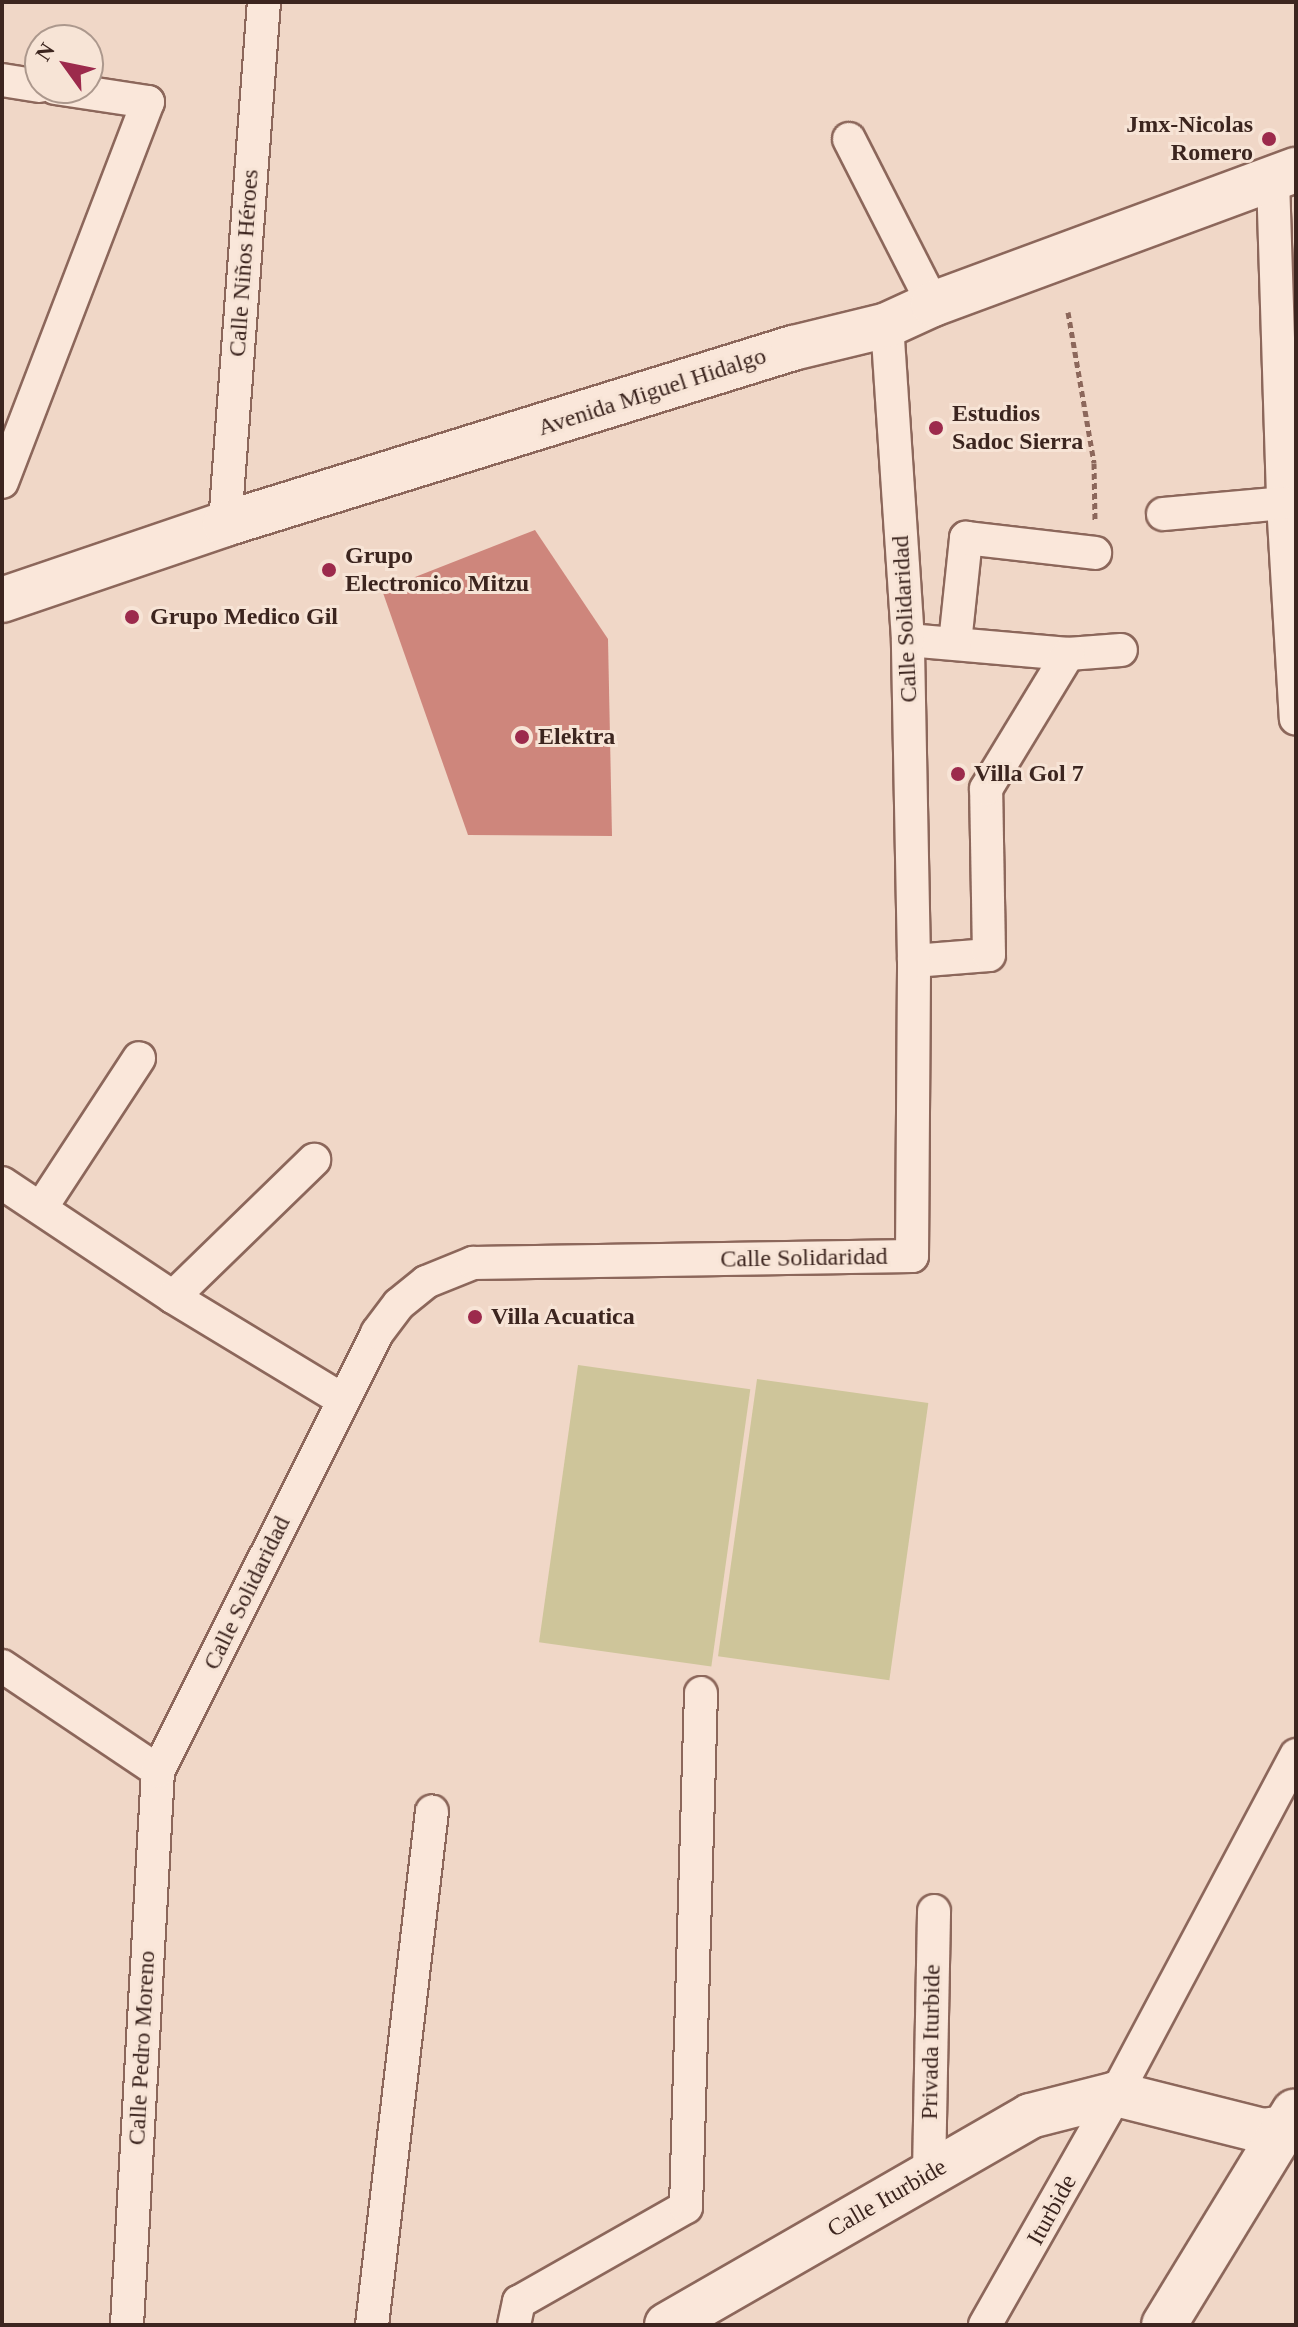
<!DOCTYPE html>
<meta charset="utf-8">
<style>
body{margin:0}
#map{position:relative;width:1298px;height:2327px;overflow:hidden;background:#f0d7c7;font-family:"Times New Roman",serif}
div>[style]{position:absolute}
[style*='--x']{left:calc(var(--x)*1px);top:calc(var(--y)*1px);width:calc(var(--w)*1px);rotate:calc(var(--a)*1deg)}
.green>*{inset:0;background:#cec59a;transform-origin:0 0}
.building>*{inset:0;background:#ce867c}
.path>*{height:5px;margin-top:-2.5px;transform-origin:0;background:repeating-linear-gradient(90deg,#8c675b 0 6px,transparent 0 10px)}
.roads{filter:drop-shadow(2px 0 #8c675b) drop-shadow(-2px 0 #8c675b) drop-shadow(0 2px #8c675b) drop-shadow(0 -2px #8c675b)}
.street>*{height:32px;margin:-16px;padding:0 16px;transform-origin:16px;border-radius:16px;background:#fae7da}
.secondary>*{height:44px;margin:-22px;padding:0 22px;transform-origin:22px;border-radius:22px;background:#fae7da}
.dots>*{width:22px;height:22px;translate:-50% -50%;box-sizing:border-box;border:4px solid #f7e4d6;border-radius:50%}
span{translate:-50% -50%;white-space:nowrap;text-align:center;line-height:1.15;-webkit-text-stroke:6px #f7e4d6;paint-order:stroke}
.poi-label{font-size:24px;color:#3c251f;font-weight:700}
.right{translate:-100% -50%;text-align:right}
.left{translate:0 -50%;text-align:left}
.street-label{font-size:24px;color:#3c251f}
.frame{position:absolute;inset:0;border:4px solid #3c251f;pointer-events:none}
.north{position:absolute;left:24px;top:24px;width:80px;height:80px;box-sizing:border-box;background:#f7e4d6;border:2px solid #ac988d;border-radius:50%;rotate:303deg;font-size:22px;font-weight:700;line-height:32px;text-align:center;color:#3c251f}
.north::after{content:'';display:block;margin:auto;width:28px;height:36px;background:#9c2a4c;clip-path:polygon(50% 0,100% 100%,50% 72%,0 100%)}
</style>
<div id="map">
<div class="green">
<div style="left:578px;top:1365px;width:174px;height:280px;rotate:8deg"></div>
<div style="left:757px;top:1379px;width:173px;height:280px;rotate:8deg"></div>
</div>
<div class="building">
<div style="clip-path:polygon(535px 530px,608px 639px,612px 836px,468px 835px,382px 590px)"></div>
</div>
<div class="path">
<div style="--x:1068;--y:312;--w:153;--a:80.2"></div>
<div style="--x:1094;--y:463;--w:58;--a:89"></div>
</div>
<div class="roads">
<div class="street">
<div style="--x:2;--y:80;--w:38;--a:9"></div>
<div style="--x:849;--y:139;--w:185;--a:63"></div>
<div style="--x:1273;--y:179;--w:324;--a:88.2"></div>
<div style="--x:1283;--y:503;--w:216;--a:86.6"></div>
<div style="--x:2;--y:482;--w:407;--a:-69"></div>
<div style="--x:148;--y:102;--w:94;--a:-171.4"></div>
<div style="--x:1163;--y:514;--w:121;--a:-5.2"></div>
<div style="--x:225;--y:524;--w:523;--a:-85.73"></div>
<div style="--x:908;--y:640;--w:161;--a:5"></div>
<div style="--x:1068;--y:654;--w:53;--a:-4.3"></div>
<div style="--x:955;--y:643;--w:106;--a:-84"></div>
<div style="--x:966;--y:538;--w:130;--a:6.6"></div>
<div style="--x:914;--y:961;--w:75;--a:-4.6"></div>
<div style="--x:989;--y:955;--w:166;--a:-91"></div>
<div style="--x:986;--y:789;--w:158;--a:-58.7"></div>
<div style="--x:2;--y:1183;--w:206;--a:33.7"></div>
<div style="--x:173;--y:1297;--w:199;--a:31.2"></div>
<div style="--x:41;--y:1208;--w:179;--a:-56.8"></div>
<div style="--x:173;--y:1297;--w:197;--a:-44.2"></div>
<div style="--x:2;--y:1666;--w:188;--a:33.9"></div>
<div style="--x:929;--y:2174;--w:263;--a:-88.9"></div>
<div style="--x:127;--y:2325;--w:555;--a:-86.8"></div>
<div style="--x:158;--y:1771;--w:490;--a:-63.4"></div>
<div style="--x:377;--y:1333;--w:36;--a:-53"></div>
<div style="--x:399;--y:1304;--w:35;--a:-39"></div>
<div style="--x:426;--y:1282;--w:51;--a:-22"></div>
<div style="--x:473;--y:1263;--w:439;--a:-0.9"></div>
<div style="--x:912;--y:1256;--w:295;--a:-89.6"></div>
<div style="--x:914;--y:961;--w:321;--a:-91.1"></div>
<div style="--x:908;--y:640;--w:316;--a:-93.8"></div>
<div style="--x:372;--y:2325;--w:517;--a:-83.34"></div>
<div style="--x:514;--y:2325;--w:24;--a:-78"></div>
<div style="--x:519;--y:2302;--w:192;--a:-29.6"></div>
<div style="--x:686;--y:2207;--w:514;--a:-88.33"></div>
<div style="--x:985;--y:2325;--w:266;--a:-60.4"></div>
<div style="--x:1116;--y:2094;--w:384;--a:-62"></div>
</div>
<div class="secondary">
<div style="--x:2;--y:600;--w:236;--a:-18.8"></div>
<div style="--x:225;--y:524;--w:595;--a:-17.22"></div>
<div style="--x:793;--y:348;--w:97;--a:-13.7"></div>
<div style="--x:887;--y:325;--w:51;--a:-24.5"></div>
<div style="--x:933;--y:304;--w:387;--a:-20.3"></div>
<div style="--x:667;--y:2325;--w:419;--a:-29.9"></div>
<div style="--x:1030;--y:2116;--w:89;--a:-14.3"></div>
<div style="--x:1116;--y:2094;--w:152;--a:14.1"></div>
<div style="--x:1263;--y:2131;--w:21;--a:-8"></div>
<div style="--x:1164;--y:2325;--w:250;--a:-58.6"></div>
</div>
</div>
<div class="dots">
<div style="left:1269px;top:139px;background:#9c2a4c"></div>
<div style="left:936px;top:428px;background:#9c2a4c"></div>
<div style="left:329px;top:570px;background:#9c2a4c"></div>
<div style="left:132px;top:617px;background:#9c2a4c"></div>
<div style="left:522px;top:737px;background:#9c2a4c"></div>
<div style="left:958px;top:774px;background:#9c2a4c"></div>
<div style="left:475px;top:1317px;background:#9c2a4c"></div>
</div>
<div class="poi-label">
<span class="right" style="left:1253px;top:139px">Jmx-Nicolas<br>Romero</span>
<span class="left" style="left:952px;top:428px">Estudios<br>Sadoc Sierra</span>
<span class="left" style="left:345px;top:570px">Grupo<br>Electronico Mitzu</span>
<span class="left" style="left:150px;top:617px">Grupo Medico Gil</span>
<span class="left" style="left:538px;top:737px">Elektra</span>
<span class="left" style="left:974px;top:774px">Villa Gol 7</span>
<span class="left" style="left:491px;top:1317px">Villa Acuatica</span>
</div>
<div class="street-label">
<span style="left:244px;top:263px;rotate:-86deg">Calle Niños Héroes</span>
<span style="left:652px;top:392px;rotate:-18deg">Avenida Miguel Hidalgo</span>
<span style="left:905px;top:619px;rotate:-93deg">Calle Solidaridad</span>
<span style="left:804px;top:1258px;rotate:-1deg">Calle Solidaridad</span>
<span style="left:247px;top:1593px;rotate:-64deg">Calle Solidaridad</span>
<span style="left:931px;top:2042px;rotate:-89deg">Privada Iturbide</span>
<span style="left:142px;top:2048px;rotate:-87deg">Calle Pedro Moreno</span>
<span style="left:887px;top:2198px;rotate:-30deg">Calle Iturbide</span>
<span style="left:1052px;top:2210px;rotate:-61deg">Iturbide</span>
</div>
<div class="frame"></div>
<div class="north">N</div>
</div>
